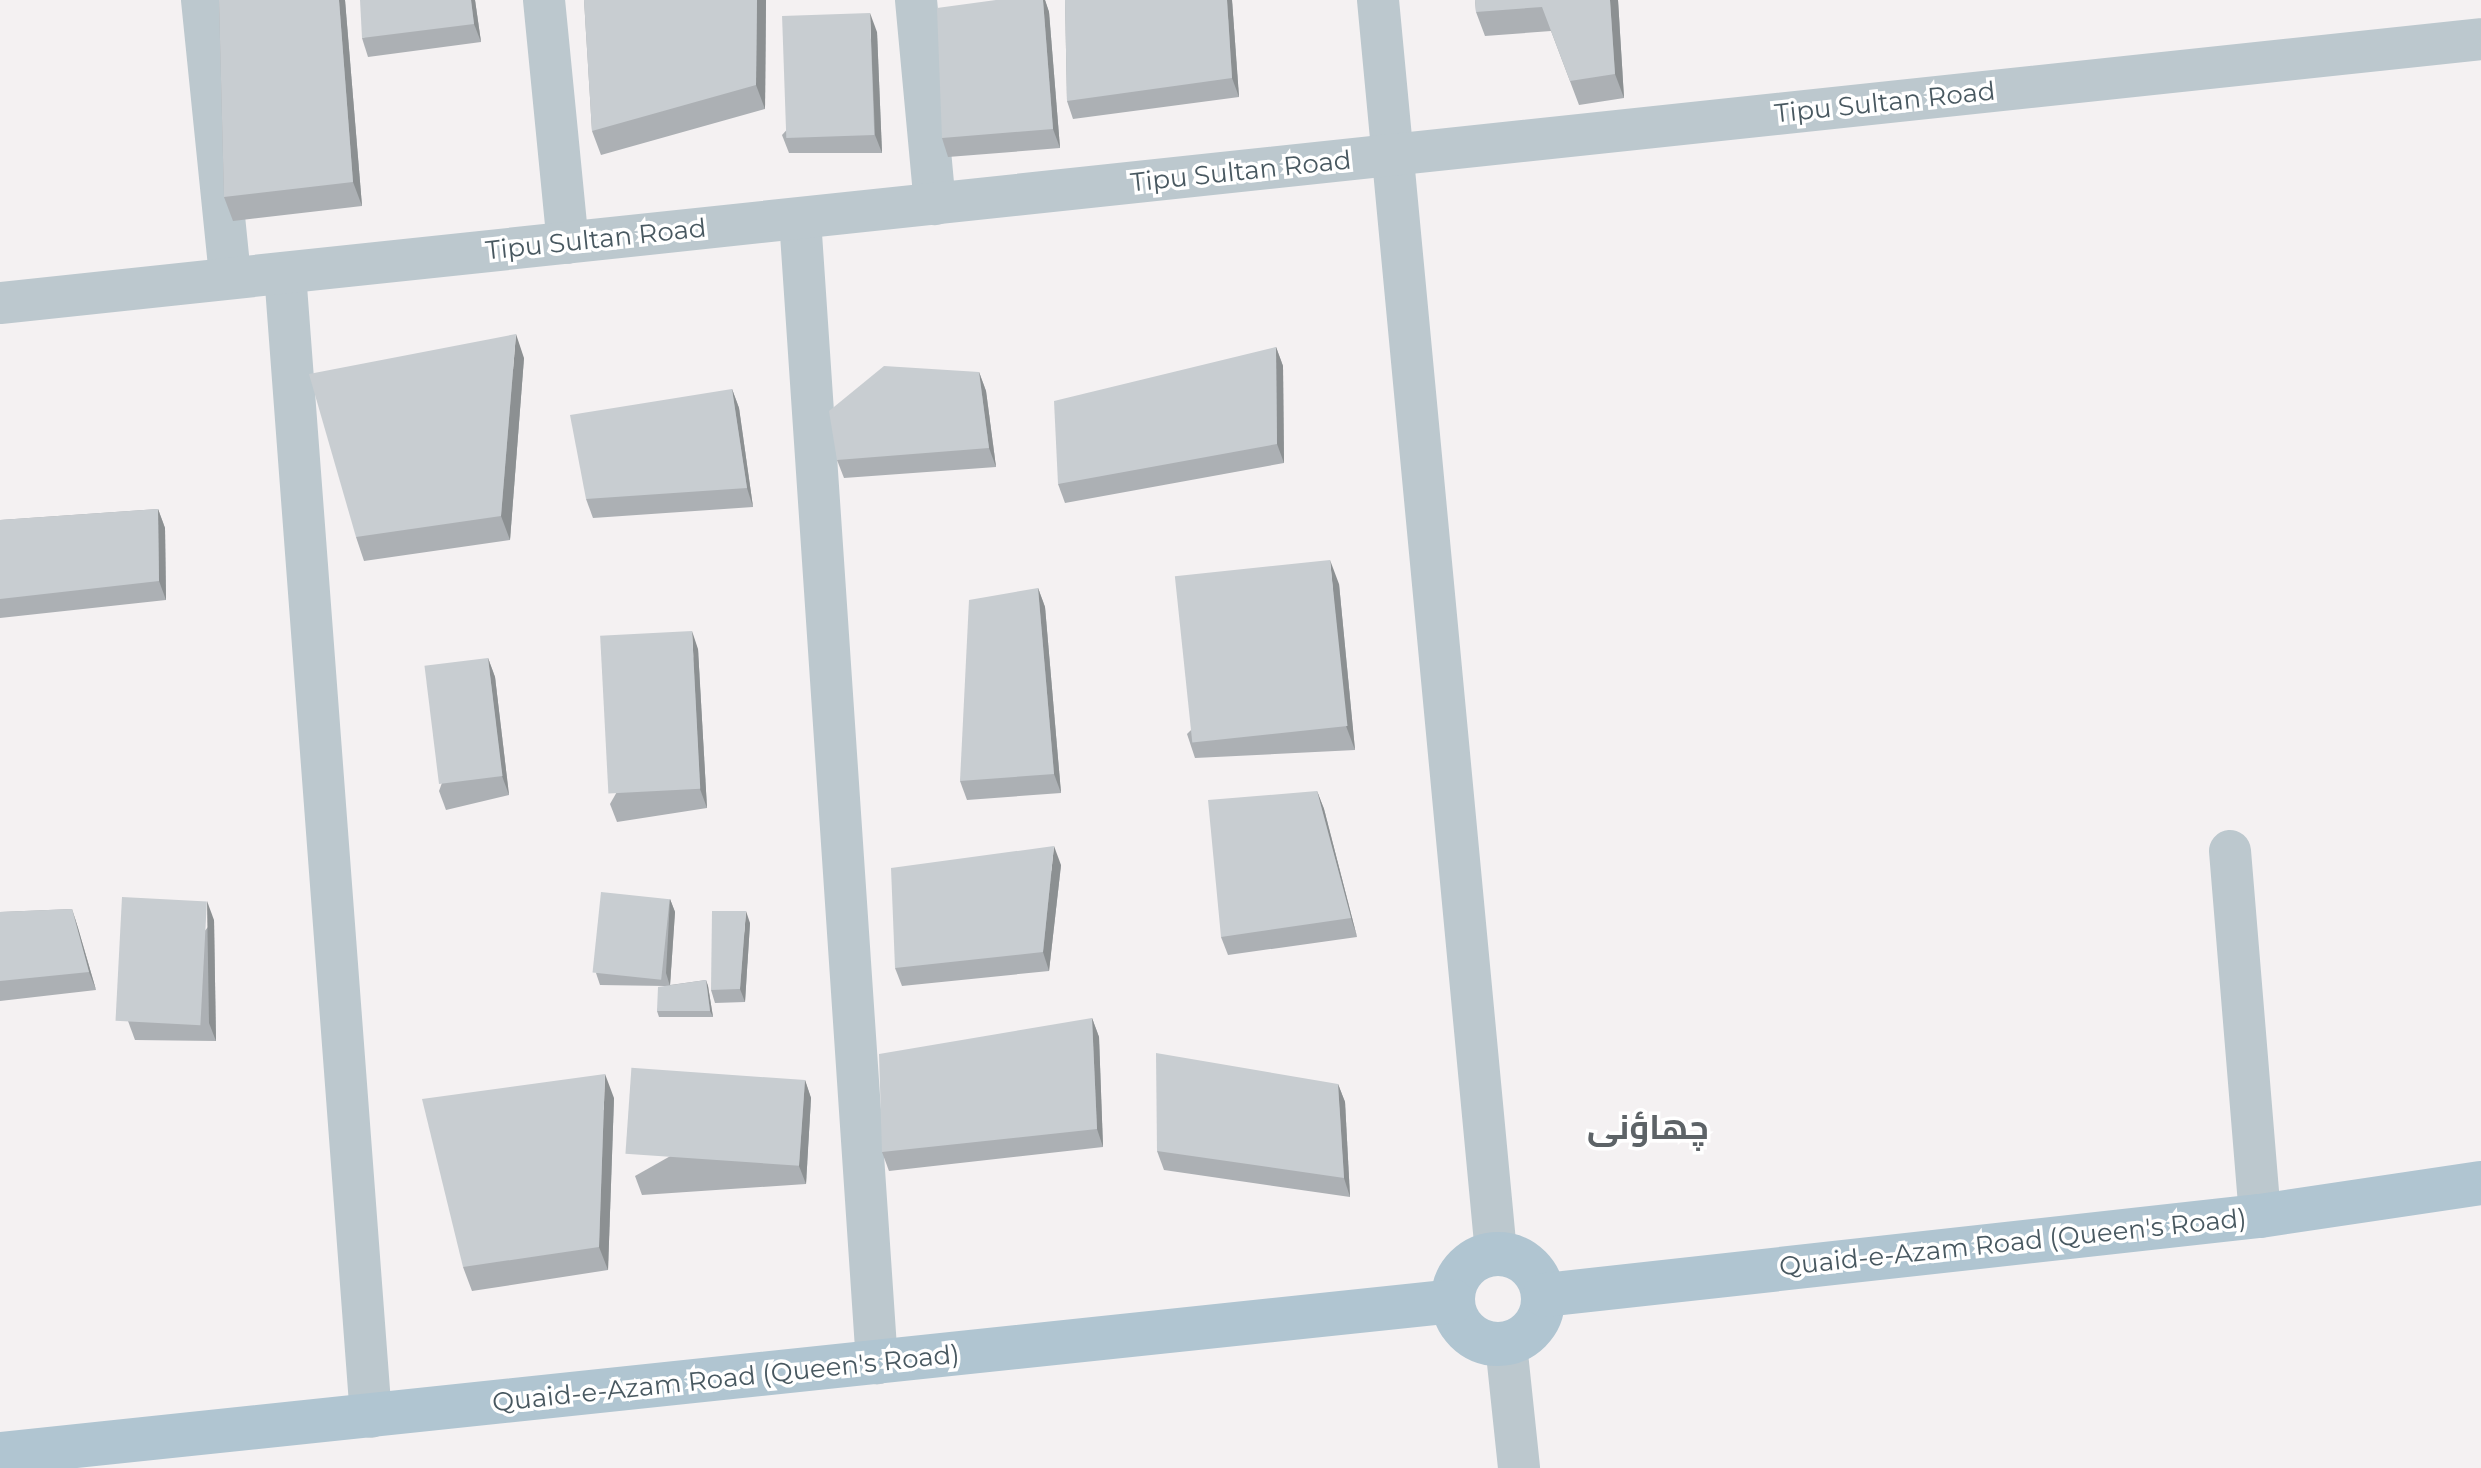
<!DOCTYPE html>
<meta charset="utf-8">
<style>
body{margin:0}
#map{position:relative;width:2481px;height:1468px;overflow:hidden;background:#f4f1f2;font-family:Montserrat,Cairo,sans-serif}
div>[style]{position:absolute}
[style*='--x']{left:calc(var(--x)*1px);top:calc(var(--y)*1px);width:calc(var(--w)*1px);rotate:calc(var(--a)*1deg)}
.minor>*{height:42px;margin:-21px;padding:0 21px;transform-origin:21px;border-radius:21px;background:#bcc8ce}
.major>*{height:44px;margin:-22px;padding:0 22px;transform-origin:22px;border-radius:22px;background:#b0c5d1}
.major>.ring{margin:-22px;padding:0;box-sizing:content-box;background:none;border:44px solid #b0c5d1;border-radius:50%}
.wall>*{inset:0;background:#acb0b4}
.shaded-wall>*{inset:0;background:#8c9092}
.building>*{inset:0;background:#c8cdd1;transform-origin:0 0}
span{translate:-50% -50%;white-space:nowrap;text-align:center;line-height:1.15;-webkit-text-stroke:7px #fff;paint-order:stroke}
.street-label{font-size:26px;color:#485860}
.district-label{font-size:34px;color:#5d6367;font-weight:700}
</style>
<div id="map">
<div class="minor">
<div style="--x:202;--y:0;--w:279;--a:84.2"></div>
<div style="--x:544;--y:0;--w:244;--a:84.4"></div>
<div style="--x:916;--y:0;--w:205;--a:84.7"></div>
<div style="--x:1378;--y:0;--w:1258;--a:84.62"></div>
<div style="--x:800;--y:219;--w:1147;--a:86.15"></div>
<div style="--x:285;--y:273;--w:1147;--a:85.7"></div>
<div style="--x:0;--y:303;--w:2495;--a:-6.07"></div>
<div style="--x:2230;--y:851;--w:366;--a:85.3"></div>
<div style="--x:1506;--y:1344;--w:125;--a:84"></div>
</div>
<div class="major">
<div class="ring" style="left:1453px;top:1254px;width:46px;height:46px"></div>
<div style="--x:1545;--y:1295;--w:719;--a:-6.31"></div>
<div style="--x:2260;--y:1216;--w:223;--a:-8.5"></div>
<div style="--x:0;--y:1454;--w:1461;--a:-6.01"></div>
</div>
<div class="wall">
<div style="clip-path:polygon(219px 0,345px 0,362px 206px,233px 221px,224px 197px)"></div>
<div style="clip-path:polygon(475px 0,481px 42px,368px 57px,362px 38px)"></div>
<div style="clip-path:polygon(584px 0,766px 0,765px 109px,601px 155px,592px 131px)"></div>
<div style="clip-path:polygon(996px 0,1045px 0,1049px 12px,1060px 148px,948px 157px,942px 138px)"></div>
<div style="clip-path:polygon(1065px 0,1232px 0,1239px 97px,1073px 119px,1067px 101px)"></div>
<div style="clip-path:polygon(1475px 0,1618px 0,1624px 98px,1579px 105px,1551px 31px,1485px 36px,1476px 12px)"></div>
<div style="clip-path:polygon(877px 32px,882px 153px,789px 153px,782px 135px)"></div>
<div style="clip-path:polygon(1276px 347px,1283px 366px,1284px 463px,1065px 503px,1058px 484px)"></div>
<div style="clip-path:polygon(524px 358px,510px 540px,364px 561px,356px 537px)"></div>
<div style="clip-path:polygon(979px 372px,986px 391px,996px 467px,844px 478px,837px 460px)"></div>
<div style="clip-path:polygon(732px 389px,739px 408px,753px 507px,593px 518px,586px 499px)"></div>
<div style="clip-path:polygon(158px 509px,165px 528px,166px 600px,0 618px,0 520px)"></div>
<div style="clip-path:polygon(1339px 584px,1355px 750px,1195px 758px,1187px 734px)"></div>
<div style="clip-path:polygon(1038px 588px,1045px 607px,1061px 793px,967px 800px,960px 781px)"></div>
<div style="clip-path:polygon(698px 649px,707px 808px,617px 822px,610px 804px)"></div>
<div style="clip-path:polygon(488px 658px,495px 677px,509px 795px,446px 810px,439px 791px)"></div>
<div style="clip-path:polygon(1317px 791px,1324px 809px,1357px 937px,1228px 955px,1221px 937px)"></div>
<div style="clip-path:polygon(1061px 865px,1049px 971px,902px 986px,895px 968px)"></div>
<div style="clip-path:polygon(670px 899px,675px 912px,670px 985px,706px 980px,708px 986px,713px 1017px,659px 1017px,657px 1011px,665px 986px,600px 985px,596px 973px)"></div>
<div style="clip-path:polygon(72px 909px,78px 928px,96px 990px,0 1001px,0 912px)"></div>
<div style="clip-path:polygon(214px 920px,216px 1041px,135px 1040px,128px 1021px)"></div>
<div style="clip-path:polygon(750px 923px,745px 1002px,715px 1003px,711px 990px)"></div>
<div style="clip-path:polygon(1092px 1018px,1099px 1037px,1103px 1147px,889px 1171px,882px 1152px)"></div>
<div style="clip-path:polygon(805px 1080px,811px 1098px,806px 1184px,642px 1195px,635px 1176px)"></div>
<div style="clip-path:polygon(1338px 1084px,1345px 1102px,1350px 1197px,1164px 1170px,1157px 1151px)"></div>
<div style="clip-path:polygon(614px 1098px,608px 1270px,472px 1291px,463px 1267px)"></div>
</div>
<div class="shaded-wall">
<div style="clip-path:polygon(339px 0,345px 0,362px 206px,353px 182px)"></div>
<div style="clip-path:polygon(471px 0,475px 0,481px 42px,474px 24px)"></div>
<div style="clip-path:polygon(757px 0,766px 0,765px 109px,756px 85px)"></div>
<div style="clip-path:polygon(1043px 0,1045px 0,1049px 12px,1060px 148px,1053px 129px)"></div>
<div style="clip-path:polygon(1227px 0,1232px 0,1239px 97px,1232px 78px)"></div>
<div style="clip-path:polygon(1610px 0,1618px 0,1624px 98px,1615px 74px)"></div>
<div style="clip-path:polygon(870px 13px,877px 32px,882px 153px,875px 135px)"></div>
<div style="clip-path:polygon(516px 334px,524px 358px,510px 540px,501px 516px)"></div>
<div style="clip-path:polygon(1276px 347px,1283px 366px,1284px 463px,1277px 444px)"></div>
<div style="clip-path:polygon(979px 372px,986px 391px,996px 467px,989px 448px)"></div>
<div style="clip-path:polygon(732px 389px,739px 408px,753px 507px,747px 488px)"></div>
<div style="clip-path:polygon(158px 509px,165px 528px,166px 600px,159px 581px)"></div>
<div style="clip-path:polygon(1330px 560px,1339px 584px,1355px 750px,1346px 726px)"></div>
<div style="clip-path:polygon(1038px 588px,1045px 607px,1061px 793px,1054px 774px)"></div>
<div style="clip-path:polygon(692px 631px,698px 649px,707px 808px,700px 789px)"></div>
<div style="clip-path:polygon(488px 658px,495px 677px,509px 795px,502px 776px)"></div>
<div style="clip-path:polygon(1317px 791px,1324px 809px,1357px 937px,1351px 918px)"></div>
<div style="clip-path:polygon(1054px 846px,1061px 865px,1049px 971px,1043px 952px)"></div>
<div style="clip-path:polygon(670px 899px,675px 912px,670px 986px,666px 973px)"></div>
<div style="clip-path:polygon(207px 901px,214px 920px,216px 1041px,209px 1023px)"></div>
<div style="clip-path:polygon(72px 909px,78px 928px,96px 990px,89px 972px)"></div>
<div style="clip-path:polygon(746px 911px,750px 923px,745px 1002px,740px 989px)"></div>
<div style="clip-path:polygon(706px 980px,708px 986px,713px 1017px,710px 1011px)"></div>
<div style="clip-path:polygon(1092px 1018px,1099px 1037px,1103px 1147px,1097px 1129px)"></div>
<div style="clip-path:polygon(605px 1074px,614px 1098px,608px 1270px,599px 1247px)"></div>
<div style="clip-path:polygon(805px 1080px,811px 1098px,806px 1184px,799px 1166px)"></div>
<div style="clip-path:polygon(1338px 1084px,1345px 1102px,1350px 1197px,1344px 1178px)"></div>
</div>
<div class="building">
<div style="clip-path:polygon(219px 0,339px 0,353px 182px,224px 197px)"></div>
<div style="clip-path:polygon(360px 0,471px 0,474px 24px,362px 38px)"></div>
<div style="clip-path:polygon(584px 0,757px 0,756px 85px,592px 131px)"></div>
<div style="clip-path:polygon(996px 0,1043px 0,1053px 129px,942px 138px,937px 8px)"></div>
<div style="clip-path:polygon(1065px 0,1227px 0,1232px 78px,1067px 101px)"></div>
<div style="clip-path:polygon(1475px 0,1610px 0,1615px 74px,1570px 81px,1542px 7px,1476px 12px)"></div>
<div style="left:870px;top:13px;width:122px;height:88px;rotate:88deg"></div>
<div style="clip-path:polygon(516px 334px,501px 516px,356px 537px,309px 374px)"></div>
<div style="clip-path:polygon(1276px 347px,1277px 444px,1058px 484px,1054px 401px)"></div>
<div style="clip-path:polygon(884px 366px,979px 372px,989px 448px,837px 460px,829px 411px)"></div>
<div style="clip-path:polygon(732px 389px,747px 488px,586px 499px,570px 415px)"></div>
<div style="clip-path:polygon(158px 509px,159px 581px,0 599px,0 520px)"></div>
<div style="left:1330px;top:560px;width:167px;height:156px;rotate:84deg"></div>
<div style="clip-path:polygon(1038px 588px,1054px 774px,960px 781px,969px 600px)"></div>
<div style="left:692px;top:631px;width:158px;height:92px;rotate:87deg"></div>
<div style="left:488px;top:658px;width:119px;height:64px;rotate:83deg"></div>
<div style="clip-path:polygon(1317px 791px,1351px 918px,1221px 937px,1208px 800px)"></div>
<div style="clip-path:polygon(1054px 846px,1043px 952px,895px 968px,891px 868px)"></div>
<div style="left:601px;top:892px;width:69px;height:81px;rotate:6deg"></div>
<div style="left:122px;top:897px;width:85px;height:124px;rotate:3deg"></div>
<div style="clip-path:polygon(72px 909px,89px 972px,0 981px,0 912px)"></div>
<div style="clip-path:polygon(712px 911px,746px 911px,740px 989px,711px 990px)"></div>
<div style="clip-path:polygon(706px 980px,710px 1011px,657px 1011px,658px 987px)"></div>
<div style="clip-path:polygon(1092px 1018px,1097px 1129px,882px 1152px,879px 1054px)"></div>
<div style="clip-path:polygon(1156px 1053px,1338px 1084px,1344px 1178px,1157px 1151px)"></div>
<div style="clip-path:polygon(605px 1074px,599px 1247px,463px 1267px,422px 1099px)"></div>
<div style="left:805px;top:1080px;width:86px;height:174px;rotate:94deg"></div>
</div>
<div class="street-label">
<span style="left:1885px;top:103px;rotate:-6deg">Tipu Sultan Road</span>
<span style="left:1241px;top:172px;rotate:-6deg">Tipu Sultan Road</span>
<span style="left:596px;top:240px;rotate:-6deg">Tipu Sultan Road</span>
<span style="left:2013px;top:1243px;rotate:-6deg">Quaid-e-Azam Road (Queen's Road)</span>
<span style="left:726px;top:1379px;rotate:-6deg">Quaid-e-Azam Road (Queen's Road)</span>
</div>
<div class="district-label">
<span style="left:1648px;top:1128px">چھاؤنی</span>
</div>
</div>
